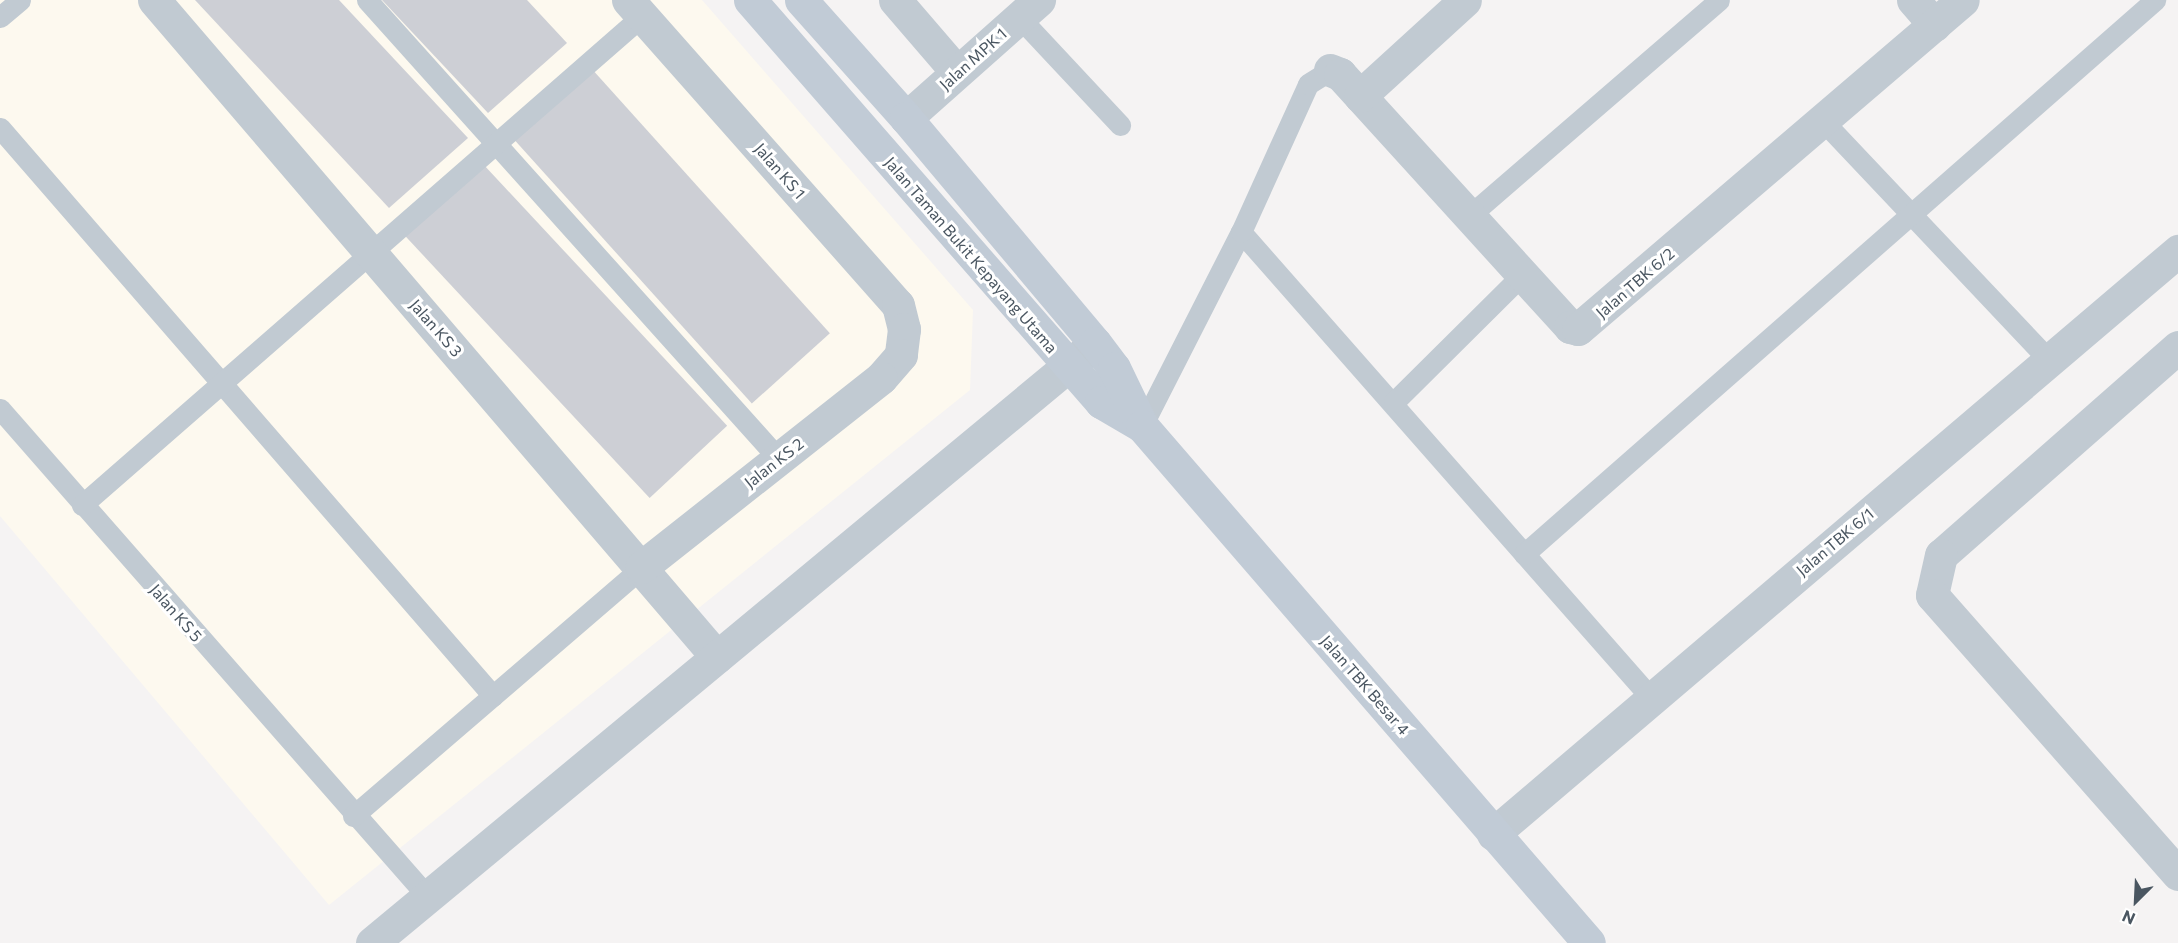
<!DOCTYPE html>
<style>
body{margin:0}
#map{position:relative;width:2178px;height:943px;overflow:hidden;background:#f5f3f3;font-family:Commissioner,sans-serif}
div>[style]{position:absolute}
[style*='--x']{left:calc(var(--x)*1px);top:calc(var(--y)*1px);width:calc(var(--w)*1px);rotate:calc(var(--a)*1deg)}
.commercial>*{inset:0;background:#fdf9ef}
.building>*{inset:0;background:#cdcfd5;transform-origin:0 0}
.lane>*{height:21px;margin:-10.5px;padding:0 10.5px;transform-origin:10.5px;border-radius:10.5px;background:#c1cad2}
.street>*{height:33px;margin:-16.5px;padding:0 16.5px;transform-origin:16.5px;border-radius:16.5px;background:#c1cad2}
.secondary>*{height:33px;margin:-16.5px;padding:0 16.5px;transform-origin:16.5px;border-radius:16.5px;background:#c1cbd6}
span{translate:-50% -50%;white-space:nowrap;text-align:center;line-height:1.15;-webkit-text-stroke:6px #fff;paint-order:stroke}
.street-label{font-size:16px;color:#4a5661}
.north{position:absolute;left:2106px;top:871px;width:60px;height:60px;-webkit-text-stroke:4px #fff;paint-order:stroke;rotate:204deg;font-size:16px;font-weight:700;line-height:24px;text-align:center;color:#4a5661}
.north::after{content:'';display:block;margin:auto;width:21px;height:27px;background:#4a5661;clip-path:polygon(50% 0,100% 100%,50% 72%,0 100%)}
</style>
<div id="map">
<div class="commercial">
<div style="clip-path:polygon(0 0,702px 0,973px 310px,970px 390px,329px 905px,0 516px)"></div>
</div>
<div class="building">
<div style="clip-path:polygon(195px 0,339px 0,468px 138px,389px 208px)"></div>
<div style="clip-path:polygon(382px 0,527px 0,567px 43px,488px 113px)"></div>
<div style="left:591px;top:68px;width:357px;height:105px;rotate:48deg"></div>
<div style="left:483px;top:164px;width:358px;height:106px;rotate:47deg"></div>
</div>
<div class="lane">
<div style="--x:367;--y:0;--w:617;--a:48.09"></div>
<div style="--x:0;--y:17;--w:26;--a:-40"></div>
<div style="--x:1019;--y:17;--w:148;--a:46.9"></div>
<div style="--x:1823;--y:121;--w:329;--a:46.6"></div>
<div style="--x:0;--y:128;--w:752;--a:49.04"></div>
<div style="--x:1469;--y:216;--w:330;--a:-40.8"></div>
<div style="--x:1241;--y:232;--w:622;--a:48.65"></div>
<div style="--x:1394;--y:402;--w:180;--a:-44.8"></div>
<div style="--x:0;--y:409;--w:649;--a:48.75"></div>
<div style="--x:1142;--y:426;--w:218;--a:-63"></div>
<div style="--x:1241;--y:232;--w:162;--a:-65.6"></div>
<div style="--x:1308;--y:84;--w:26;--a:-32"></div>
<div style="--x:82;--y:505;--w:743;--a:-41.13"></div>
<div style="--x:1524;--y:554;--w:840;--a:-41.28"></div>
<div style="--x:353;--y:816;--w:381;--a:-40.7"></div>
</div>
<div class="street">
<div style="--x:154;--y:0;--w:865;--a:49.41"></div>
<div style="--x:628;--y:0;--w:407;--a:48.5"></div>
<div style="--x:898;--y:305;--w:25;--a:76"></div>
<div style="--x:904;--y:329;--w:26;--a:97"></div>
<div style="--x:901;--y:355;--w:30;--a:131"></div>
<div style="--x:881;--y:378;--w:305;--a:141.7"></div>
<div style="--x:895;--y:0;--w:95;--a:49.3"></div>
<div style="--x:1913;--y:0;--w:33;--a:49"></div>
<div style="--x:1330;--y:70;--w:11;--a:22"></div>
<div style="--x:1340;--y:74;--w:342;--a:47.7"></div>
<div style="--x:1570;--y:327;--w:8;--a:14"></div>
<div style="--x:1578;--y:329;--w:506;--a:-40.52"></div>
<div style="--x:1360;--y:96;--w:142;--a:-42.4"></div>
<div style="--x:906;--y:118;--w:178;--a:-41.6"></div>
<div style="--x:2178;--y:347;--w:315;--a:138.7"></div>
<div style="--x:1941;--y:555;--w:41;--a:102.7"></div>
<div style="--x:1932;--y:595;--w:372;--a:48.6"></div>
<div style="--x:1493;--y:834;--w:900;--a:-40.4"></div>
<div style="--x:372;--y:943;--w:934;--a:-39.66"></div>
</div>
<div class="secondary">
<div style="--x:750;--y:0;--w:534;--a:48.87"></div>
<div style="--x:1101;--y:402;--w:48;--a:30.3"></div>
<div style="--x:801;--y:0;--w:158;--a:48.3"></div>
<div style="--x:906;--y:118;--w:294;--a:50"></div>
<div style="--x:1095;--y:343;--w:31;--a:53"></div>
<div style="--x:1114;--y:368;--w:64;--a:64.2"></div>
<div style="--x:1142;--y:426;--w:683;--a:49.15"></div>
</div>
<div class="street-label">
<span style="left:973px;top:59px;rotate:-42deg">Jalan MPK 1</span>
<span style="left:780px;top:171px;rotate:49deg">Jalan KS 1</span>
<span style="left:971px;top:255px;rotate:49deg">Jalan Taman Bukit Kepayang Utama</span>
<span style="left:1635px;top:283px;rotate:-41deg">Jalan TBK 6/2</span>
<span style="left:436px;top:328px;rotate:49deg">Jalan KS 3</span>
<span style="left:774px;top:463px;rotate:-38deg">Jalan KS 2</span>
<span style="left:1835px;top:542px;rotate:-40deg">Jalan TBK 6/1</span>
<span style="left:176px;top:613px;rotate:49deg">Jalan KS 5</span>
<span style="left:1365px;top:685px;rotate:49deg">Jalan TBK Besar 4</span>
</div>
<div class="north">N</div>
</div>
